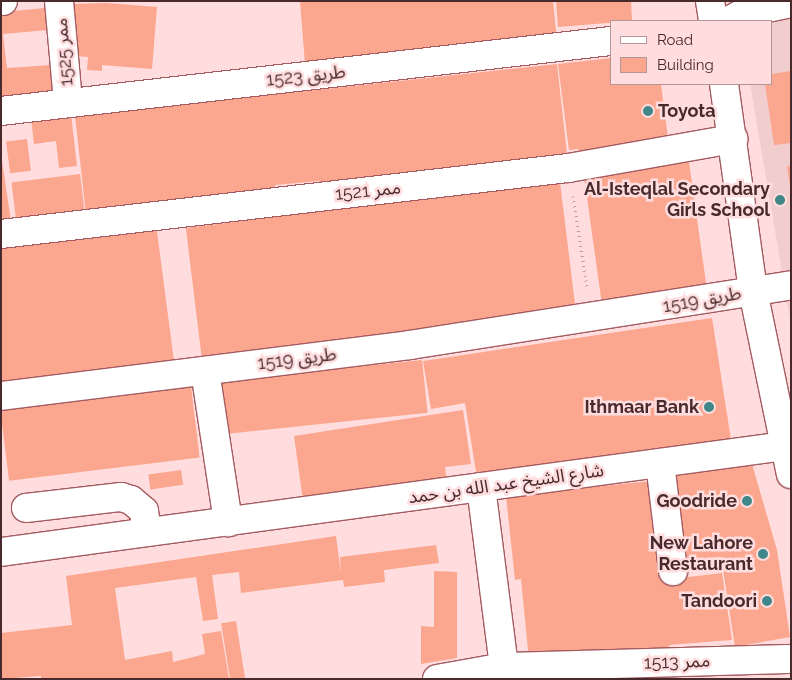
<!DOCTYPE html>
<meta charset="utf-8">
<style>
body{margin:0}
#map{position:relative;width:792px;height:680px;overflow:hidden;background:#ffddde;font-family:Raleway,"Noto Sans Arabic",sans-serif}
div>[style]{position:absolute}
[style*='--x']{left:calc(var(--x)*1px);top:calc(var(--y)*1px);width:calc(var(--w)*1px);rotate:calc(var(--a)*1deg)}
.built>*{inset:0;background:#f2cdce}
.building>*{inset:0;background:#fba68e;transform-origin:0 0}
.path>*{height:3px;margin-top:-1.5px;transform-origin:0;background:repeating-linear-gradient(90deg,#bb9a9c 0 1px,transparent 0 5px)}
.roads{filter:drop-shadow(1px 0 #a35b60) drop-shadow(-1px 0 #a35b60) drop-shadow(0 1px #a35b60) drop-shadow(0 -1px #a35b60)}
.minor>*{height:28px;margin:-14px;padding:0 14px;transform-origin:14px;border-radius:14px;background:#fff}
.dots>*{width:14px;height:14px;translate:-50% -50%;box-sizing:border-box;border:2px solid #ffddde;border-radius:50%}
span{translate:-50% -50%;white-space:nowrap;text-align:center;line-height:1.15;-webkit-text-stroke:5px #ffddde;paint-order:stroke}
.street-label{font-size:18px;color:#492a2c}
.poi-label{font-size:18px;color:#492a2c;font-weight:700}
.left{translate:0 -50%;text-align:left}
.right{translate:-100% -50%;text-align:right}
.frame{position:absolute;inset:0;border:2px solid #492a2c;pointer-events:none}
.legend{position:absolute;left:610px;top:20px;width:162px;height:65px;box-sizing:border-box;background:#ffddde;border:1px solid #b69597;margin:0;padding:6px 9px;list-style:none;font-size:15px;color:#492a2c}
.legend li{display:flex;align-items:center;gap:10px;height:25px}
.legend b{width:25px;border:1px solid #b69597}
</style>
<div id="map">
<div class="built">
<div style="clip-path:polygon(791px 1px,791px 325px,750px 84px,771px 84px,771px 21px)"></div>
</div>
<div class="building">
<div style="clip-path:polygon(300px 1px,553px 1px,557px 41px,305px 64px)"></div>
<div style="clip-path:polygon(556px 1px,631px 1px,632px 21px,558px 27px)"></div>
<div style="clip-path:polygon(107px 3px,157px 7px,152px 69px,102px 65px,102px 71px,87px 70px,88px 57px,75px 56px,71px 4px)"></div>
<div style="clip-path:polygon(46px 8px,48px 30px,3px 34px,7px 68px,51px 65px,54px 93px,1px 97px,1px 12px)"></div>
<div style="clip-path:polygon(611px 58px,611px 84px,661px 84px,669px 146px,579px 156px,578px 149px,569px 150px,558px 64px)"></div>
<div style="clip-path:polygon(557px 64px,568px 163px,320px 186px,319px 181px,275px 185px,276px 194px,86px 214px,75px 116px)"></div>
<div style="clip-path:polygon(791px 71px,791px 143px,774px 145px,765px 84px,771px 84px,771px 74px)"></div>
<div style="clip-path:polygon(71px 114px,77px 166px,59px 168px,56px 141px,34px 144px,31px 118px)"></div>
<div style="left:27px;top:139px;width:32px;height:21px;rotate:83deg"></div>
<div style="clip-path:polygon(1px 154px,12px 228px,1px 229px)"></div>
<div style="left:689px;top:162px;width:133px;height:106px;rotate:82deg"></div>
<div style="clip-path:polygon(787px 166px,791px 166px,791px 186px,790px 186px)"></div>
<div style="left:80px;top:174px;width:42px;height:69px;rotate:83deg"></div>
<div style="left:560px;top:182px;width:129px;height:377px;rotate:83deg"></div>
<div style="clip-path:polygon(156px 224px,174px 361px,1px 389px,1px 244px)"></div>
<div style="clip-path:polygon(712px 318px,732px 446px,477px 478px,465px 403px,431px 409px,423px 361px)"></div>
<div style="left:422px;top:360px;width:53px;height:203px;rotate:84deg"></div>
<div style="left:191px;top:387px;width:71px;height:192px;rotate:83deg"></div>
<div style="clip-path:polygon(463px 410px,471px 464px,445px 467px,447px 483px,303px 501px,294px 436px)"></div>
<div style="clip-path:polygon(752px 464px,777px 550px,790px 637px,735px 647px,721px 557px,685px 561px,675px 476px)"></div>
<div style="left:181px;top:470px;width:15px;height:33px;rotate:82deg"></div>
<div style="clip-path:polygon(652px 481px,663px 580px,722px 573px,732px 640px,669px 645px,670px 653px,529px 660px,521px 579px,515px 580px,506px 496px)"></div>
<div style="clip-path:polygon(336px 536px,341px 574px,340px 557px,436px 545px,439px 563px,384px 570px,385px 582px,344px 587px,343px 580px,241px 593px,239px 572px,212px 575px,218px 619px,203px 621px,196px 577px,115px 588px,125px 660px,172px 651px,173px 662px,205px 654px,202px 634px,221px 631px,229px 679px,41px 679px,41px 676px,1px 679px,1px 633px,72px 625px,66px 576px)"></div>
<div style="clip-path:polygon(434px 571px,457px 572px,457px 658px,421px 664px,421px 626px,434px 627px)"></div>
<div style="left:236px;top:621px;width:59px;height:15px;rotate:81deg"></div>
</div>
<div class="path">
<div style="--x:573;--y:196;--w:93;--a:81.3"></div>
</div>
<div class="roads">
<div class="minor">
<div style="--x:1;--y:1;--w:2;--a:0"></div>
<div style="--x:59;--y:1;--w:101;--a:84.9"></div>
<div style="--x:710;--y:1;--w:20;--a:81"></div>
<div style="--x:728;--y:21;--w:17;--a:-28"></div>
<div style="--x:743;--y:13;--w:49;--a:-11.8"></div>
<div style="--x:724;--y:84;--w:209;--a:82"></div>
<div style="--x:753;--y:291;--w:187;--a:78.3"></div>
<div style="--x:1;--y:111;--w:614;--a:-6.55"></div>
<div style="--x:1;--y:234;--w:571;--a:-6.64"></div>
<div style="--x:568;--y:168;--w:168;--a:-10"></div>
<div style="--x:205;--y:371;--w:153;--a:81.3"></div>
<div style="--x:1;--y:396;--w:412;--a:-7.1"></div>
<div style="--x:410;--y:345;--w:386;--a:-8.9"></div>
<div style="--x:660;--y:463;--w:109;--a:83.1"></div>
<div style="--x:481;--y:487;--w:181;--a:82.7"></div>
<div style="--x:26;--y:508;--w:96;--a:-6.6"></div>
<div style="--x:121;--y:497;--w:10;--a:17"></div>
<div style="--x:131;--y:500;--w:17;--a:40"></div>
<div style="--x:144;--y:511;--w:21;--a:82"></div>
<div style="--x:1;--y:552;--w:790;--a:-7.71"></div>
<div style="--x:437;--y:679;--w:68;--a:-10.2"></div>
<div style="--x:504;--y:667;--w:287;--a:-1.6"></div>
</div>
</div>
<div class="dots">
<div style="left:648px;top:111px;background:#3f8788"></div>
<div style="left:780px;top:200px;background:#3f8788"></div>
<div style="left:709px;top:407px;background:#3f8788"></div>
<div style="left:747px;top:501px;background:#3f8788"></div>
<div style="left:763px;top:554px;background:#3f8788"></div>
<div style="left:767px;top:601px;background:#3f8788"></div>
</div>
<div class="street-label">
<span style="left:64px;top:52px;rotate:-95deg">ممر 1525</span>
<span style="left:306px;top:76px;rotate:-6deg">طريق 1523</span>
<span style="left:368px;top:191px;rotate:-6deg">ممر 1521</span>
<span style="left:702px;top:300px;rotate:-10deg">طريق 1519</span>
<span style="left:297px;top:359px;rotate:-7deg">طريق 1519</span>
<span style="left:506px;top:484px;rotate:-8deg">شارع الشيخ عبد الله بن حمد</span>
<span style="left:677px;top:662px;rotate:-2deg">ممر 1513</span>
</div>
<div class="poi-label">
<span class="left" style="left:658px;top:111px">Toyota</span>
<span class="right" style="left:770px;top:200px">Al-Isteqlal Secondary<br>Girls School</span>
<span class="right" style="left:699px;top:407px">Ithmaar Bank</span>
<span class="right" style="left:737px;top:501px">Goodride</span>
<span class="right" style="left:753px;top:554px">New Lahore<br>Restaurant</span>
<span class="right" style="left:757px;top:601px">Tandoori</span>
</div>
<div class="frame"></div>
<ul class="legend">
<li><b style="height:6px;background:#fff"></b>Road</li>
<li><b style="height:14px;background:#fba68e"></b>Building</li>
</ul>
</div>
